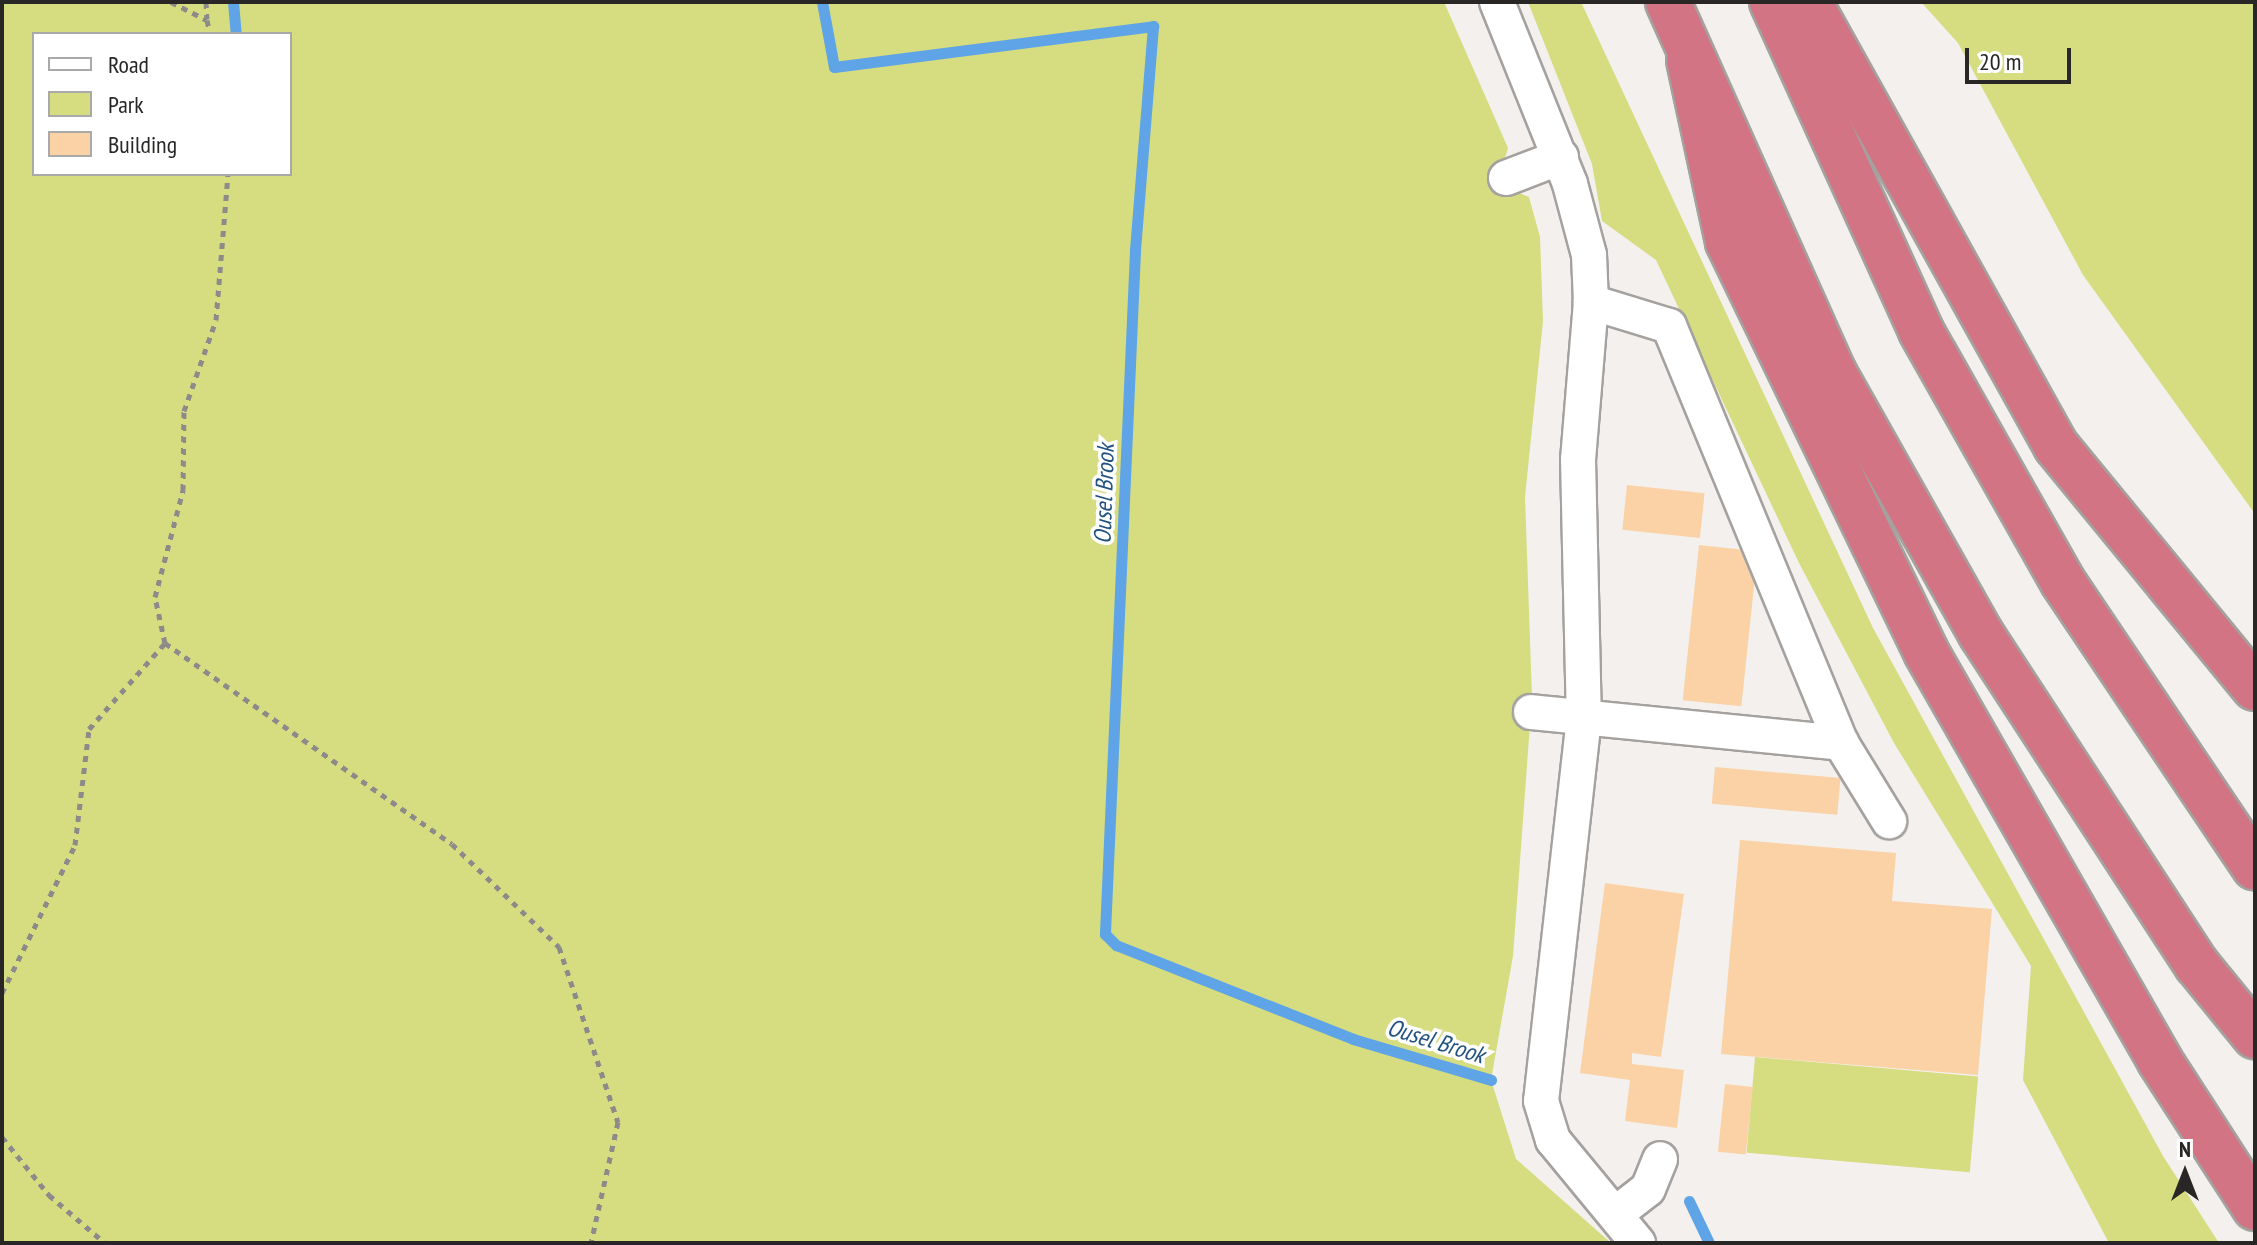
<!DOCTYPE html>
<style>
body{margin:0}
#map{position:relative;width:2257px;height:1245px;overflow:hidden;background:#f3f0ed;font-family:"PT Sans Narrow",sans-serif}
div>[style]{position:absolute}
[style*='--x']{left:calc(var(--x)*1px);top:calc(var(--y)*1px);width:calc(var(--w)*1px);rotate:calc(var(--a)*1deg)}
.green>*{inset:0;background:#d6dc80;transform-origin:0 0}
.stream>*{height:11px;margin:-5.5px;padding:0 5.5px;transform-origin:5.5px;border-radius:5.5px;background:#5ea4e6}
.building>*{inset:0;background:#fad2a6;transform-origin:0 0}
.path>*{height:5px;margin-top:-2.5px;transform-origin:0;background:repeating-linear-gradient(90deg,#8d8b89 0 6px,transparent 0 12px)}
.roads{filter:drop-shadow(2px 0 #a4a19e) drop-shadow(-2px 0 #a4a19e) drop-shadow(0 2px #a4a19e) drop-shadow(0 -2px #a4a19e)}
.minor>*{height:34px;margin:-17px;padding:0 17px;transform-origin:17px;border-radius:17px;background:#fff}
.highway>*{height:44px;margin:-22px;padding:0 22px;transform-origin:22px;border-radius:22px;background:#d27484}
span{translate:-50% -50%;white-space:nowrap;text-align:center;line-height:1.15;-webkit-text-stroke:7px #fff;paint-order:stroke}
.water-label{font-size:24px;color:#225380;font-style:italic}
.frame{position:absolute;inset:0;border:4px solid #282726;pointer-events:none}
.legend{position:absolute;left:32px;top:32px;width:260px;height:144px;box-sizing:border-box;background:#fff;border:2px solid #a9a9a8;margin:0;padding:10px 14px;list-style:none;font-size:24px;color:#282726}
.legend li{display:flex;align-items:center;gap:16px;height:40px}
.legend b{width:40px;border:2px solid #a9a9a8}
.north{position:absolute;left:2145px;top:1133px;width:80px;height:80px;-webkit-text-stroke:6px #fff;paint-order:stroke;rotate:0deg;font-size:22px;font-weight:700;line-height:32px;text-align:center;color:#282726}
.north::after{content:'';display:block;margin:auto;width:28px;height:36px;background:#282726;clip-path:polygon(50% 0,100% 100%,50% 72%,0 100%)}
.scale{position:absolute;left:1965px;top:48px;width:106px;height:36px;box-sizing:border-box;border:4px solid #282726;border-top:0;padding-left:10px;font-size:24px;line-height:28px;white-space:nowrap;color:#282726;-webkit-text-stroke:6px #fff;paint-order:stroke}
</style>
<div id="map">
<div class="green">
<div style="clip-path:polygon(evenodd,2px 2px,1444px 2px,1508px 148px,1502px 168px,1512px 190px,1529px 197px,1540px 237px,1543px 321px,1525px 497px,1532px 697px,1513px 956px,1491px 1080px,1516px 1159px,1611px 1243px,2px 1243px,2px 2px,34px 34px,290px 34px,290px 174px,34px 174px,34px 34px)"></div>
<div style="clip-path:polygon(1528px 2px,1581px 2px,1873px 628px,2163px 1156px,2219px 1243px,2109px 1243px,2023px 1080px,2031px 966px,1894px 743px,1799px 563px,1656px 260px,1602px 221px,1592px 164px)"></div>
<div style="clip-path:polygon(1921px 2px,2255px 2px,2255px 514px,2083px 275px,1958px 43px)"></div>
<div style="left:1755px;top:1057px;width:224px;height:96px;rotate:5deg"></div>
</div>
<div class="stream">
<div style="--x:233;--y:2;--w:32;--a:85"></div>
<div style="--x:822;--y:2;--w:66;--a:79.5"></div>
<div style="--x:834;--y:67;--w:322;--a:-7.3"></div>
<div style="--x:1153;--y:26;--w:226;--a:94.6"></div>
<div style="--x:1135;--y:251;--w:684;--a:92.52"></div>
<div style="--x:1105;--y:934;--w:16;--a:45"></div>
<div style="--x:1116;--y:945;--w:255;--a:21.6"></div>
<div style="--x:1353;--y:1039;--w:144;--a:16.5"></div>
<div style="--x:1689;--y:1201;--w:47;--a:64.5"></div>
</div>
<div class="building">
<div style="left:1627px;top:485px;width:78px;height:45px;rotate:6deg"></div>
<div style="left:1699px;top:545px;width:59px;height:156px;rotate:6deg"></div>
<div style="left:1715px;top:767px;width:126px;height:37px;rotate:5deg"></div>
<div style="clip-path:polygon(1740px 840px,1896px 853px,1892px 901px,1992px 909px,1978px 1075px,1721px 1054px)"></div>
<div style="clip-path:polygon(1605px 883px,1684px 894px,1661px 1057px,1632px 1053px,1632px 1064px,1684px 1070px,1677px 1128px,1625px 1121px,1630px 1080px,1580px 1073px)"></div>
<div style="left:1725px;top:1084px;width:28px;height:68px;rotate:6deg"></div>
</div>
<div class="path">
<div style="--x:171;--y:2;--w:40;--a:26.6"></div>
<div style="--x:207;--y:20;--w:14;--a:78"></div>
<div style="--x:206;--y:2;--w:17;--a:87"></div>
<div style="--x:165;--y:643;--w:350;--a:35"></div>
<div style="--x:452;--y:844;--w:149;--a:43.9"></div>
<div style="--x:559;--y:947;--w:185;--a:71.4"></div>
<div style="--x:618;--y:1122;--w:124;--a:102.6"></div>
<div style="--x:2;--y:993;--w:165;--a:-63.7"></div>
<div style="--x:75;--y:845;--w:117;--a:-83.1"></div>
<div style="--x:89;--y:729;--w:115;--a:-48.5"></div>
<div style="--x:165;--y:643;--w:47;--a:-102.3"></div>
<div style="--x:155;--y:597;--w:111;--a:-75.3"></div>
<div style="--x:183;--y:490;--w:79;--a:-89.3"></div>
<div style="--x:184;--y:411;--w:96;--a:-70.6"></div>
<div style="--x:216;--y:320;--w:146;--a:-85.3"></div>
<div style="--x:2;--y:1137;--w:75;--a:51"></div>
<div style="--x:49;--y:1195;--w:74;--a:40.6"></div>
</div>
<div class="roads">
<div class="minor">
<div style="--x:1497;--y:2;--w:196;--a:68.1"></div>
<div style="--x:1570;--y:184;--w:73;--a:75"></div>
<div style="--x:1589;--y:255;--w:47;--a:87.6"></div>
<div style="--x:1591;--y:302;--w:158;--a:94.7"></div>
<div style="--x:1578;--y:459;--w:259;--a:88.7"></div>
<div style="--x:1584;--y:718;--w:385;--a:96.4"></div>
<div style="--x:1541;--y:1101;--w:41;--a:72.9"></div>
<div style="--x:1553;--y:1140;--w:134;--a:50.5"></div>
<div style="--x:1506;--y:178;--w:59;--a:-20.9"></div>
<div style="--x:1531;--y:712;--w:312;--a:5.7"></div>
<div style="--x:1841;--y:743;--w:451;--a:-112.4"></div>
<div style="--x:1669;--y:326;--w:82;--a:-162.9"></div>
<div style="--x:1841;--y:743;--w:92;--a:58.4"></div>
<div style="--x:1617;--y:1213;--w:39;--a:-38"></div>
<div style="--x:1648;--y:1189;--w:32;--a:-68"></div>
</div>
<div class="highway">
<div style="--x:1668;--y:2;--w:406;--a:65.9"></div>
<div style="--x:1834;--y:373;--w:300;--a:60.6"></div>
<div style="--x:1981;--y:634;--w:395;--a:56.9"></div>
<div style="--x:2197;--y:965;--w:92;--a:50.8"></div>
<div style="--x:1772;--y:2;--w:361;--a:65.6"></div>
<div style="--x:1921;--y:331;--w:288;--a:60.5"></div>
<div style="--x:2063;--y:582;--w:344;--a:56.1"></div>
<div style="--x:1809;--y:2;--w:508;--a:60.91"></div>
<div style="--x:2056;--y:446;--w:313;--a:50.6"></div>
<div style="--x:1689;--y:60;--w:186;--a:77.9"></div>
<div style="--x:1728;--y:242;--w:455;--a:64.2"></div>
<div style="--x:1926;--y:652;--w:471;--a:60.2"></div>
<div style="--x:2160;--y:1061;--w:175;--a:57.1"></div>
</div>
</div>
<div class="water-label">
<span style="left:1104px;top:494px;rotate:-88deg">Ousel Brook</span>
<span style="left:1436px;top:1041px;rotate:17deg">Ousel Brook</span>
</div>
<div class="frame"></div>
<ul class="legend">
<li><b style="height:10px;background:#fff"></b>Road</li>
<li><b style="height:22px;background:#d6dc80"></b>Park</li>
<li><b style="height:22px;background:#fad2a6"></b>Building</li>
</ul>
<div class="north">N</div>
<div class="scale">20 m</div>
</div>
